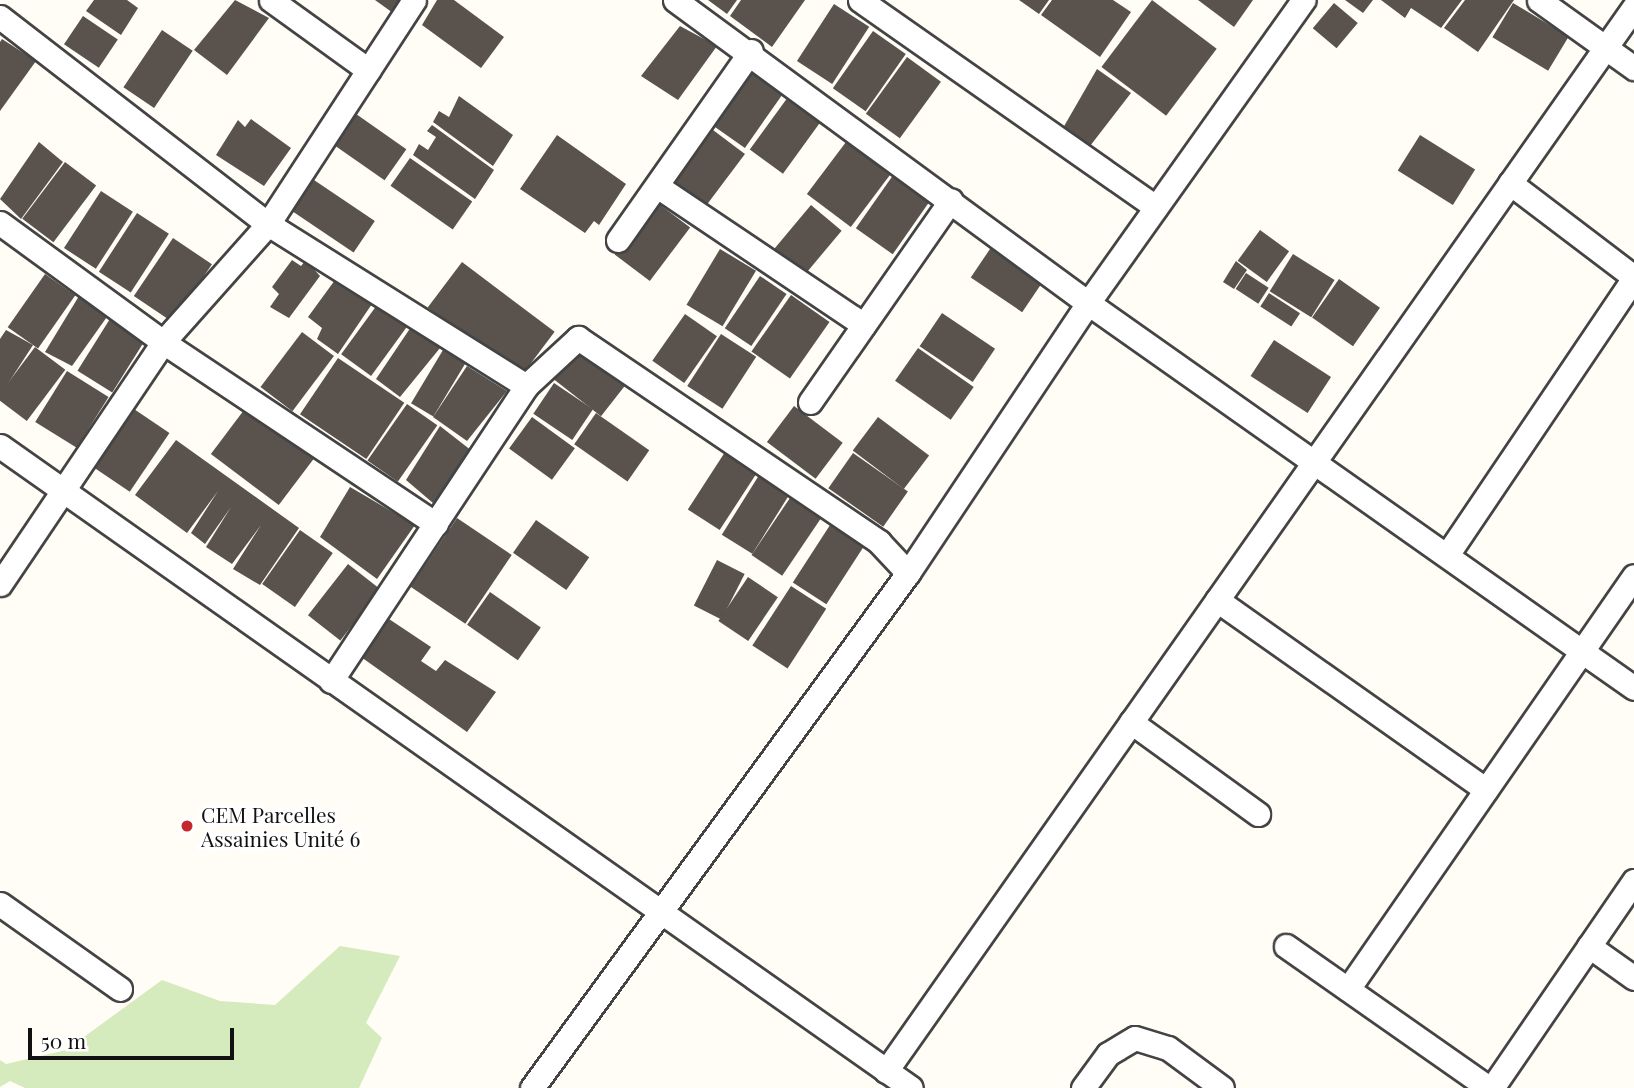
<!DOCTYPE html>
<meta charset="utf-8">
<style>
body{margin:0}
#map{position:relative;width:1634px;height:1088px;overflow:hidden;background:#fffdf5;font-family:"Playfair Display",serif}
div>[style]{position:absolute}
[style*='--x']{left:calc(var(--x)*1px);top:calc(var(--y)*1px);width:calc(var(--w)*1px);rotate:calc(var(--a)*1deg)}
.green>*{inset:0;background:#d5ebbd}
.building>*{inset:0;background:#5a524d;transform-origin:0 0}
.roads{filter:drop-shadow(2px 0 #444) drop-shadow(-2px 0 #444) drop-shadow(0 2px #444) drop-shadow(0 -2px #444)}
.street>*{height:23px;margin:-11.5px;padding:0 11.5px;transform-origin:11.5px;border-radius:11.5px;background:#fff}
.dots>*{width:19px;height:19px;translate:-50% -50%;box-sizing:border-box;border:4px solid #fff;border-radius:50%}
span{translate:-50% -50%;white-space:nowrap;text-align:center;line-height:1.15;-webkit-text-stroke:7px #fff;paint-order:stroke}
.poi-label{font-size:21px;color:#111}
.left{translate:0 -50%;text-align:left}
.scale{position:absolute;left:28px;top:1028px;width:206px;height:32px;box-sizing:border-box;border:4px solid #111;border-top:0;padding-left:9px;font-size:21px;line-height:24px;white-space:nowrap;color:#111;-webkit-text-stroke:5px #fff;paint-order:stroke}
</style>
<div id="map">
<div class="green">
<div style="clip-path:polygon(340px 946px,400px 956px,366px 1023px,382px 1038px,359px 1088px,25px 1088px,10px 1081px,0 1087px,0 1060px,6px 1064px,66px 1050px,162px 980px,220px 1001px,275px 1005px)"></div>
</div>
<div class="building">
<div style="clip-path:polygon(94px 0,127px 0,138px 8px,121px 35px,86px 11px)"></div>
<div style="clip-path:polygon(235px 0,269px 18px,227px 75px,194px 50px)"></div>
<div style="clip-path:polygon(375px 0,400px 0,393px 13px)"></div>
<div style="clip-path:polygon(437px 0,454px 0,504px 37px,481px 68px,422px 25px)"></div>
<div style="clip-path:polygon(708px 0,737px 0,727px 14px)"></div>
<div style="clip-path:polygon(741px 0,805px 0,772px 47px,730px 16px)"></div>
<div style="clip-path:polygon(1019px 0,1049px 0,1039px 14px)"></div>
<div style="clip-path:polygon(1052px 0,1113px 0,1131px 12px,1100px 57px,1041px 15px)"></div>
<div style="left:1152px;top:0;width:81px;height:84px;rotate:37deg"></div>
<div style="clip-path:polygon(1198px 0,1253px 0,1234px 27px)"></div>
<div style="clip-path:polygon(1345px 0,1373px 0,1363px 13px)"></div>
<div style="clip-path:polygon(1381px 0,1462px 0,1441px 28px,1411px 8px,1405px 18px)"></div>
<div style="clip-path:polygon(1465px 0,1514px 0,1478px 52px,1444px 28px)"></div>
<div style="left:1334px;top:3px;width:31px;height:33px;rotate:40deg"></div>
<div style="left:1513px;top:3px;width:65px;height:40px;rotate:31deg"></div>
<div style="left:834px;top:4px;width:42px;height:68px;rotate:33deg"></div>
<div style="left:83px;top:16px;width:42px;height:34px;rotate:34deg"></div>
<div style="clip-path:polygon(680px 26px,717px 46px,678px 100px,641px 76px)"></div>
<div style="left:162px;top:30px;width:37px;height:69px;rotate:34deg"></div>
<div style="left:873px;top:31px;width:40px;height:70px;rotate:35deg"></div>
<div style="clip-path:polygon(2px 39px,36px 61px,0 111px,0 42px)"></div>
<div style="left:907px;top:57px;width:42px;height:70px;rotate:36deg"></div>
<div style="clip-path:polygon(1097px 69px,1131px 93px,1090px 146px,1063px 128px)"></div>
<div style="left:750px;top:71px;width:40px;height:66px;rotate:35deg"></div>
<div style="clip-path:polygon(459px 96px,513px 135px,493px 166px,433px 122px,439px 111px,449px 117px)"></div>
<div style="left:788px;top:97px;width:41px;height:65px;rotate:36deg"></div>
<div style="left:349px;top:109px;width:70px;height:38px;rotate:35deg"></div>
<div style="clip-path:polygon(251px 119px,291px 148px,264px 186px,216px 155px,238px 120px,245px 127px)"></div>
<div style="clip-path:polygon(432px 125px,494px 170px,475px 199px,413px 155px,419px 144px,428px 150px,436px 137px,427px 131px)"></div>
<div style="left:713px;top:130px;width:40px;height:64px;rotate:37deg"></div>
<div style="clip-path:polygon(557px 135px,626px 184px,599px 225px,594px 221px,585px 233px,520px 189px)"></div>
<div style="left:1420px;top:135px;width:65px;height:42px;rotate:32deg"></div>
<div style="left:849px;top:138px;width:55px;height:70px;rotate:37deg"></div>
<div style="clip-path:polygon(39px 142px,63px 162px,21px 219px,0 199px)"></div>
<div style="left:410px;top:158px;width:76px;height:34px;rotate:35deg"></div>
<div style="left:65px;top:162px;width:39px;height:71px;rotate:37deg"></div>
<div style="left:896px;top:171px;width:45px;height:70px;rotate:35deg"></div>
<div style="left:311px;top:178px;width:77px;height:38px;rotate:34deg"></div>
<div style="left:101px;top:191px;width:38px;height:68px;rotate:33deg"></div>
<div style="left:655px;top:201px;width:44px;height:67px;rotate:37deg"></div>
<div style="left:811px;top:205px;width:40px;height:57px;rotate:40deg"></div>
<div style="left:137px;top:213px;width:38px;height:70px;rotate:33deg"></div>
<div style="left:1260px;top:230px;width:36px;height:38px;rotate:36deg"></div>
<div style="left:173px;top:238px;width:47px;height:70px;rotate:34deg"></div>
<div style="left:992px;top:246px;width:62px;height:38px;rotate:34deg"></div>
<div style="left:720px;top:249px;width:42px;height:65px;rotate:31deg"></div>
<div style="left:1293px;top:254px;width:49px;height:44px;rotate:32deg"></div>
<div style="clip-path:polygon(292px 260px,301px 266px,306px 260px,320px 276px,289px 318px,270px 307px,279px 294px,272px 287px)"></div>
<div style="clip-path:polygon(1236px 261px,1247px 270px,1234px 289px,1223px 282px)"></div>
<div style="left:462px;top:262px;width:116px;height:57px;rotate:37deg"></div>
<div style="left:1246px;top:273px;width:27px;height:19px;rotate:33deg"></div>
<div style="left:45px;top:274px;width:37px;height:65px;rotate:35deg"></div>
<div style="left:760px;top:276px;width:32px;height:63px;rotate:34deg"></div>
<div style="left:1339px;top:279px;width:50px;height:47px;rotate:35deg"></div>
<div style="clip-path:polygon(335px 280px,372px 304px,338px 354px,317px 339px,322px 328px,308px 317px)"></div>
<div style="left:1269px;top:293px;width:37px;height:16px;rotate:33deg"></div>
<div style="left:791px;top:295px;width:47px;height:69px;rotate:35deg"></div>
<div style="clip-path:polygon(79px 296px,109px 314px,72px 366px,45px 352px)"></div>
<div style="left:377px;top:305px;width:37px;height:61px;rotate:36deg"></div>
<div style="left:942px;top:313px;width:64px;height:40px;rotate:34deg"></div>
<div style="left:113px;top:314px;width:41px;height:67px;rotate:32deg"></div>
<div style="left:685px;top:314px;width:39px;height:57px;rotate:35deg"></div>
<div style="clip-path:polygon(411px 327px,440px 348px,400px 397px,376px 379px)"></div>
<div style="clip-path:polygon(6px 330px,33px 345px,0 396px,0 339px)"></div>
<div style="left:302px;top:332px;width:40px;height:69px;rotate:37deg"></div>
<div style="left:721px;top:334px;width:42px;height:62px;rotate:33deg"></div>
<div style="left:1274px;top:340px;width:68px;height:43px;rotate:33deg"></div>
<div style="left:578px;top:345px;width:62px;height:42px;rotate:38deg"></div>
<div style="left:35px;top:347px;width:38px;height:64px;rotate:37deg"></div>
<div style="left:918px;top:348px;width:68px;height:40px;rotate:35deg"></div>
<div style="left:443px;top:350px;width:26px;height:62px;rotate:31deg"></div>
<div style="left:338px;top:358px;width:80px;height:68px;rotate:34deg"></div>
<div style="clip-path:polygon(467px 366px,507px 391px,467px 441px,433px 417px)"></div>
<div style="left:67px;top:371px;width:49px;height:60px;rotate:32deg"></div>
<div style="left:554px;top:383px;width:47px;height:37px;rotate:34deg"></div>
<div style="left:407px;top:404px;width:37px;height:69px;rotate:35deg"></div>
<div style="left:128px;top:405px;width:50px;height:71px;rotate:34deg"></div>
<div style="left:247px;top:406px;width:85px;height:60px;rotate:37deg"></div>
<div style="left:794px;top:406px;width:61px;height:45px;rotate:37deg"></div>
<div style="left:596px;top:413px;width:65px;height:38px;rotate:35deg"></div>
<div style="left:532px;top:417px;width:53px;height:39px;rotate:36deg"></div>
<div style="left:878px;top:417px;width:64px;height:42px;rotate:37deg"></div>
<div style="clip-path:polygon(440px 426px,472px 451px,433px 503px,406px 480px)"></div>
<div style="clip-path:polygon(176px 440px,299px 528px,260px 585px,233px 569px,261px 525px,232px 564px,206px 547px,231px 507px,205px 544px,191px 533px,218px 491px,187px 533px,135px 495px)"></div>
<div style="left:727px;top:449px;width:38px;height:72px;rotate:33deg"></div>
<div style="left:853px;top:453px;width:67px;height:43px;rotate:35deg"></div>
<div style="left:761px;top:472px;width:36px;height:74px;rotate:32deg"></div>
<div style="clip-path:polygon(350px 487px,415px 525px,377px 579px,320px 537px)"></div>
<div style="left:794px;top:492px;width:37px;height:76px;rotate:34deg"></div>
<div style="left:457px;top:518px;width:66px;height:83px;rotate:34deg"></div>
<div style="left:536px;top:520px;width:65px;height:40px;rotate:35deg"></div>
<div style="left:832px;top:522px;width:40px;height:72px;rotate:33deg"></div>
<div style="left:300px;top:530px;width:40px;height:66px;rotate:35deg"></div>
<div style="left:717px;top:560px;width:31px;height:51px;rotate:27deg"></div>
<div style="left:348px;top:564px;width:41px;height:65px;rotate:38deg"></div>
<div style="left:748px;top:577px;width:36px;height:53px;rotate:34deg"></div>
<div style="left:791px;top:586px;width:42px;height:71px;rotate:33deg"></div>
<div style="left:490px;top:592px;width:62px;height:40px;rotate:35deg"></div>
<div style="clip-path:polygon(386px 617px,431px 647px,421px 661px,436px 671px,445px 660px,496px 692px,467px 732px,361px 657px)"></div>
</div>
<div class="roads">
<div class="street">
<div style="--x:271;--y:0;--w:120;--a:35.8"></div>
<div style="--x:675;--y:0;--w:512;--a:36.27"></div>
<div style="--x:1088;--y:303;--w:668;--a:35.19"></div>
<div style="--x:860;--y:0;--w:361;--a:35"></div>
<div style="--x:1539;--y:0;--w:117;--a:35.6"></div>
<div style="--x:0;--y:17;--w:339;--a:37.7"></div>
<div style="--x:268;--y:224;--w:305;--a:32.1"></div>
<div style="--x:1510;--y:183;--w:156;--a:37.2"></div>
<div style="--x:657;--y:186;--w:249;--a:33.9"></div>
<div style="--x:0;--y:223;--w:202;--a:36.1"></div>
<div style="--x:163;--y:342;--w:328;--a:33.7"></div>
<div style="--x:618;--y:240;--w:231;--a:-54.9"></div>
<div style="--x:810;--y:402;--w:246;--a:-55.1"></div>
<div style="--x:0;--y:446;--w:1114;--a:35.17"></div>
<div style="--x:1447;--y:555;--w:334;--a:-56"></div>
<div style="--x:0;--y:584;--w:292;--a:-56"></div>
<div style="--x:163;--y:342;--w:158;--a:-48.3"></div>
<div style="--x:268;--y:224;--w:267;--a:-56.9"></div>
<div style="--x:1217;--y:600;--w:329;--a:35.2"></div>
<div style="--x:331;--y:681;--w:354;--a:-56.5"></div>
<div style="--x:526;--y:386;--w:71;--a:-42.7"></div>
<div style="--x:578;--y:338;--w:364;--a:34.1"></div>
<div style="--x:879;--y:542;--w:42;--a:46.9"></div>
<div style="--x:1131;--y:722;--w:157;--a:35.9"></div>
<div style="--x:0;--y:904;--w:147;--a:35.3"></div>
<div style="--x:1286;--y:946;--w:248;--a:35"></div>
<div style="--x:1589;--y:946;--w:55;--a:35.4"></div>
<div style="--x:1348;--y:989;--w:502;--a:-55.3"></div>
<div style="--x:886;--y:1071;--w:1301;--a:-54.89"></div>
<div style="--x:532;--y:1088;--w:638;--a:-53.87"></div>
<div style="--x:908;--y:573;--w:324;--a:-56.3"></div>
<div style="--x:1088;--y:303;--w:372;--a:-54.6"></div>
<div style="--x:1083;--y:1088;--w:42;--a:-53.7"></div>
<div style="--x:1108;--y:1054;--w:31;--a:-31"></div>
<div style="--x:1135;--y:1038;--w:34;--a:17"></div>
<div style="--x:1168;--y:1048;--w:67;--a:36.5"></div>
<div style="--x:1492;--y:1088;--w:251;--a:-55.6"></div>
</div>
</div>
<div class="dots">
<div style="left:187px;top:826px;background:#c4262e"></div>
</div>
<div class="poi-label">
<span class="left" style="left:201px;top:826px">CEM Parcelles<br>Assainies Unité 6</span>
</div>
<div class="scale">50 m</div>
</div>
